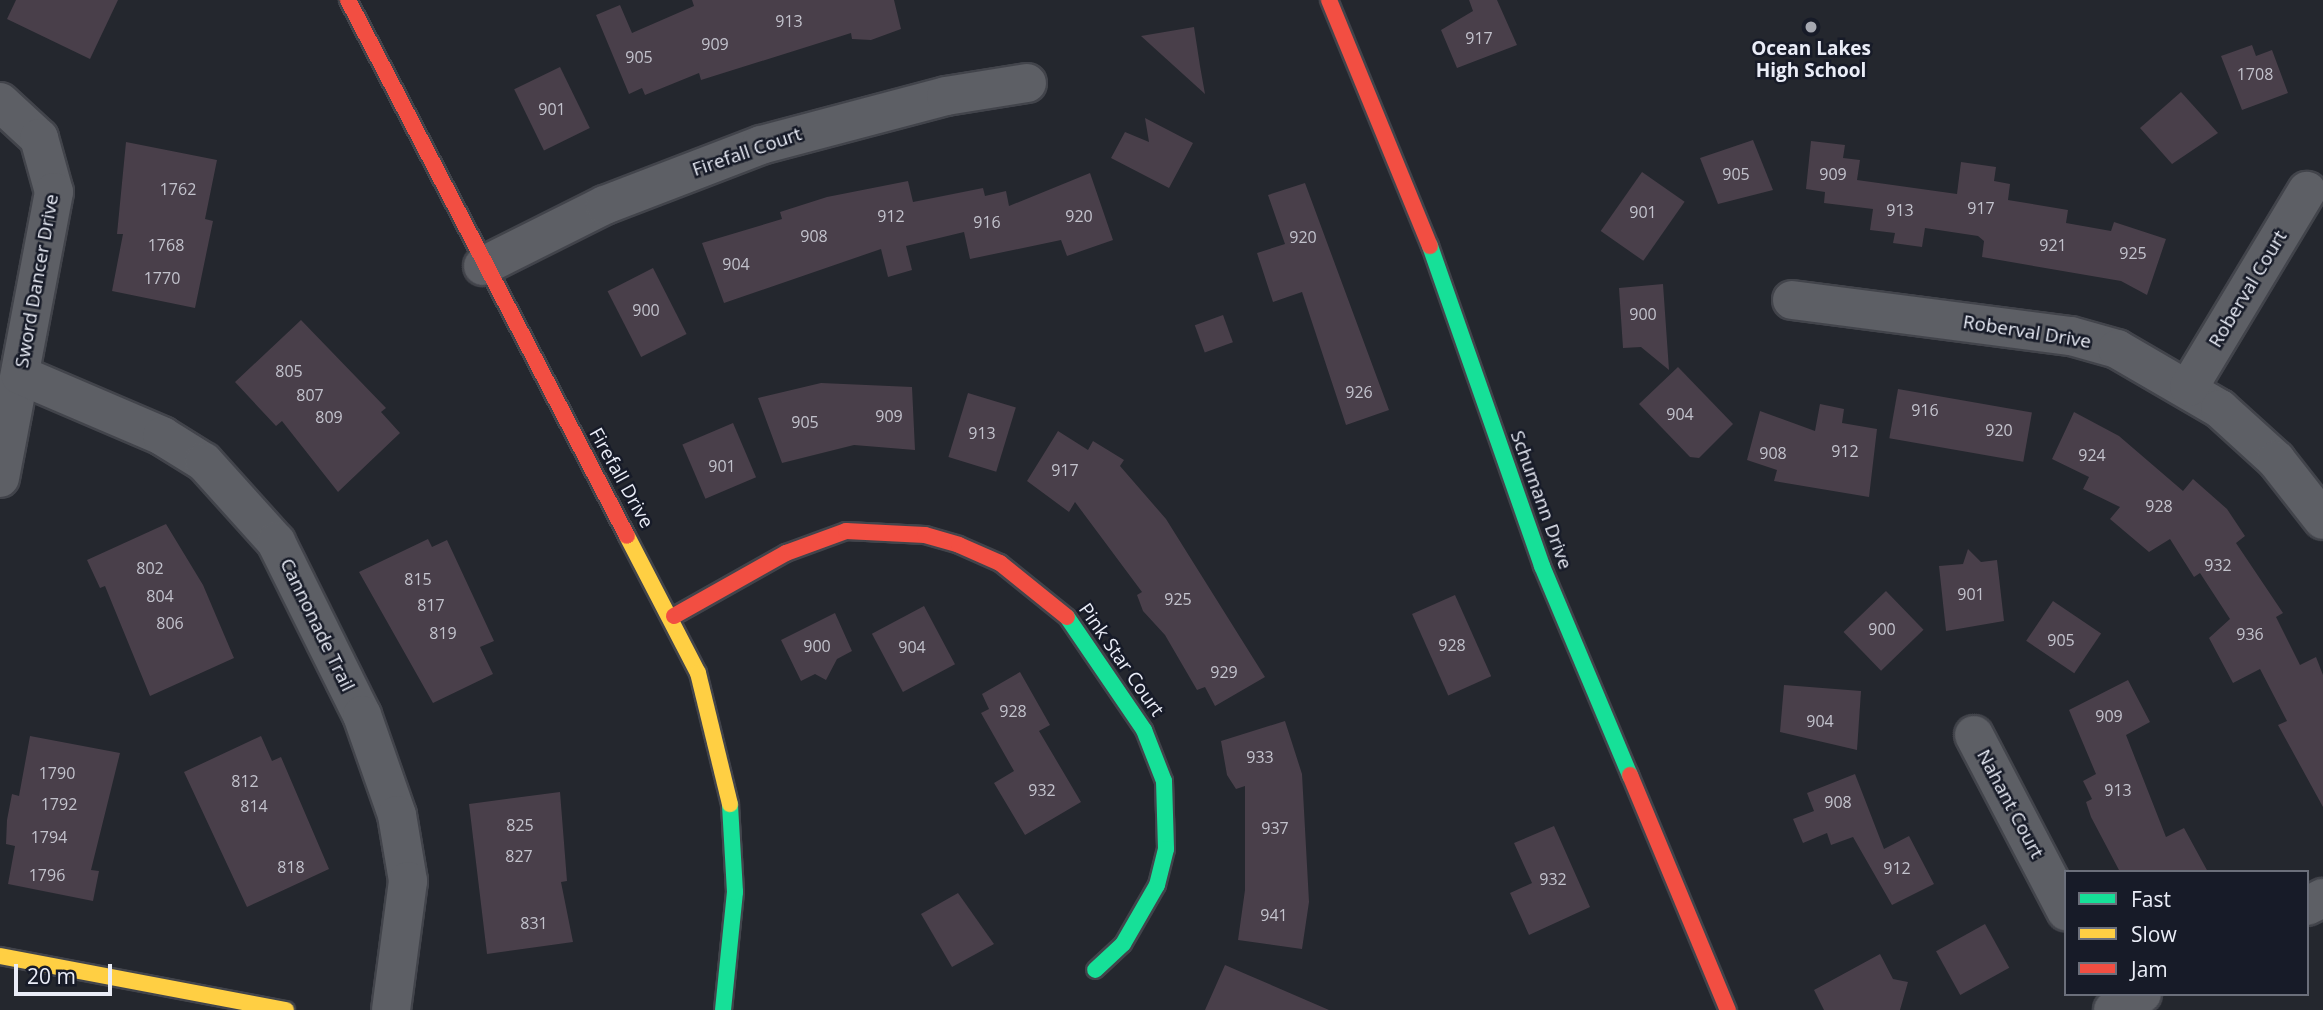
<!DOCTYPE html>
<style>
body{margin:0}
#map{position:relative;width:2323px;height:1010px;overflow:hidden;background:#24272e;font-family:"Open Sans",sans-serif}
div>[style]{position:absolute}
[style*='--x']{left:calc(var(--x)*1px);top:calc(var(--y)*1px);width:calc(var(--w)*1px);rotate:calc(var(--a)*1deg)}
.building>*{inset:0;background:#493f4a;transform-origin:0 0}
.roads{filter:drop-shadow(2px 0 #42444b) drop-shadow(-2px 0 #42444b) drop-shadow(0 2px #42444b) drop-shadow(0 -2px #42444b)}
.street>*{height:38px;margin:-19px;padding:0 19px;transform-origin:19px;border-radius:19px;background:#5d5f65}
.fast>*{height:16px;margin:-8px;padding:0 8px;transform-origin:8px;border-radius:8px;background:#16e098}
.slow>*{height:16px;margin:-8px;padding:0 8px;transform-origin:8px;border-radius:8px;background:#ffcf43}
.jam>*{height:16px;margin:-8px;padding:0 8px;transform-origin:8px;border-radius:8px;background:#f24e42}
.dots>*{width:19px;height:19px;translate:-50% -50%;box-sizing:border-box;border:4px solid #171b28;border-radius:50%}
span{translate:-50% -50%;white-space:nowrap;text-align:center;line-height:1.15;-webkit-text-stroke:5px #171b28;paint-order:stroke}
.number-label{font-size:16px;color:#c2c2cc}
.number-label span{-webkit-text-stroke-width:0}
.poi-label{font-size:19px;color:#eaedf7;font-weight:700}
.street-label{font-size:19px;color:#eaedf7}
.legend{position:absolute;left:2064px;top:870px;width:245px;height:126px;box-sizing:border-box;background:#171b28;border:2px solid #6b6f7b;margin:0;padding:9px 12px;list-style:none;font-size:21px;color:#eaedf7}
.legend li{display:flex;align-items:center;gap:14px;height:35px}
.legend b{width:35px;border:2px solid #6b6f7b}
.scale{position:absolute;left:14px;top:964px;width:98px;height:32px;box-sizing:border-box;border:4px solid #eaedf7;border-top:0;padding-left:9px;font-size:21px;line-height:24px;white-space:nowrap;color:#eaedf7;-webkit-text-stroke:5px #171b28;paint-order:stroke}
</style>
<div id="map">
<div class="building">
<div style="clip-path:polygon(16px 0,118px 0,90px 59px,7px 19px)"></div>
<div style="clip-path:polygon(692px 0,894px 0,901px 29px,871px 40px,852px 39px,851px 33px,701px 80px,699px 73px,645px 95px,642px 88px,629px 94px,596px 15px,620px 5px,632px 33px,694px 6px)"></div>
<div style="clip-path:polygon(1469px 0,1497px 0,1517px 45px,1457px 68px,1441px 30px,1473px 11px)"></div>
<div style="clip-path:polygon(1194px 27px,1200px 66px,1205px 94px,1141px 36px)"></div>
<div style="clip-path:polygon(2252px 45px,2256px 56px,2272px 50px,2288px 93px,2242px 110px,2221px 56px)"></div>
<div style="left:560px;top:67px;width:68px;height:51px;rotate:64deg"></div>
<div style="clip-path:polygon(2181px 92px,2218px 133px,2172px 164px,2140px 128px)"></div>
<div style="clip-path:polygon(1145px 118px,1193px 143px,1169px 188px,1111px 158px,1125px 132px,1149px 142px)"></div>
<div style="clip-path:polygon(1753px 140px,1773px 190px,1718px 204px,1700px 158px)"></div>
<div style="clip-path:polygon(1811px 141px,1845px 145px,1843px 158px,1860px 160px,1857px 180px,1957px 194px,1961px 162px,1996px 167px,1994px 181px,2010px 184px,2008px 200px,2068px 210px,2066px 223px,2111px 231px,2114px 222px,2166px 239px,2147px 295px,2121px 281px,1982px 257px,1984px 241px,1978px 236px,1925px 228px,1922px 247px,1893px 243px,1895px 233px,1870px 230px,1873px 209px,1824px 203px,1825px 192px,1806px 189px)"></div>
<div style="clip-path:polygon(126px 142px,217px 160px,205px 219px,213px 221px,195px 308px,112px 291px,123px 234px,117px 234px)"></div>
<div style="left:1642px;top:172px;width:52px;height:72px;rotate:35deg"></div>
<div style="clip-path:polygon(1090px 173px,1113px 240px,1067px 256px,1061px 240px,970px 259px,964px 232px,906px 246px,912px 270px,888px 277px,881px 249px,724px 303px,702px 243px,782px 219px,780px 212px,827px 197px,908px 181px,913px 202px,983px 188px,985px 196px,1006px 191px,1009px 206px)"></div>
<div style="clip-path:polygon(1305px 183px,1389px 410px,1346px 425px,1302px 292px,1273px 302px,1257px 253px,1285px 244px,1268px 195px)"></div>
<div style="left:653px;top:268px;width:74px;height:51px;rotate:63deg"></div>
<div style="clip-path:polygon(1663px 284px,1669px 370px,1641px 347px,1623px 348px,1619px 288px)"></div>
<div style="left:1223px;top:315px;width:29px;height:30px;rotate:70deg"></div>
<div style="clip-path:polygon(301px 320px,386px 408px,381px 412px,400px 433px,338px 492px,282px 421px,276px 426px,235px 382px)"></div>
<div style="clip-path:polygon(1678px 367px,1733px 424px,1699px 458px,1690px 457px,1639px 404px)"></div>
<div style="clip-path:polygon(821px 383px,912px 387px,915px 450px,854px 445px,782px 463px,758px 398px)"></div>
<div style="left:1898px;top:389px;width:136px;height:50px;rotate:10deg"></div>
<div style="left:968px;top:393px;width:50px;height:67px;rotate:17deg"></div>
<div style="clip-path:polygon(1820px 404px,1844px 409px,1842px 423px,1877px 429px,1869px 497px,1774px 481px,1777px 470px,1747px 460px,1760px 411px,1815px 431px)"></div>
<div style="clip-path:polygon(2074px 412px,2119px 436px,2183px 491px,2193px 479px,2227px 509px,2245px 536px,2236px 543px,2283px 613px,2276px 617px,2300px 665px,2316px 657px,2323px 675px,2323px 807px,2278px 725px,2287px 721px,2260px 669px,2233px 683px,2209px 638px,2230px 619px,2200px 573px,2194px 577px,2170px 539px,2149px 552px,2110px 519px,2120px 507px,2083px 489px,2089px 477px,2052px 459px)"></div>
<div style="left:733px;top:423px;width:59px;height:55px;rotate:67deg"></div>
<div style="clip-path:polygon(1058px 431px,1088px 450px,1093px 441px,1124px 460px,1120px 466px,1166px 519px,1265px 677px,1215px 706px,1205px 687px,1197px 690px,1165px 635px,1143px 611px,1137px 595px,1142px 592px,1075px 502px,1069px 512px,1027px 481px)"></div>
<div style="clip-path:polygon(166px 524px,203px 585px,234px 658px,150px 696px,105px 586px,100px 588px,87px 560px)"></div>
<div style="clip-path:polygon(428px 539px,432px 547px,447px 540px,494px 641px,480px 647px,493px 674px,433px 703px,359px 572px)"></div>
<div style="clip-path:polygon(1968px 549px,1981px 562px,1997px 560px,2004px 621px,1946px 631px,1939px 566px,1963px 564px)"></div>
<div style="left:1886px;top:591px;width:54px;height:59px;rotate:46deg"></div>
<div style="left:1455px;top:595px;width:89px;height:47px;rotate:66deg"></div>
<div style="left:2053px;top:601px;width:58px;height:48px;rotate:34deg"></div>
<div style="left:924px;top:606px;width:66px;height:59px;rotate:62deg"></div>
<div style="clip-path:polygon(835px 613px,852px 651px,837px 659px,826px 680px,815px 674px,801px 681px,781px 640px)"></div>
<div style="clip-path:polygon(1020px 672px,1050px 725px,1039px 731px,1081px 802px,1025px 835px,994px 783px,1014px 771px,981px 713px,989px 709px,982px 694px)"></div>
<div style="clip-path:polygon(2128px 680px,2150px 722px,2126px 735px,2166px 837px,2184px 828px,2208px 872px,2120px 872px,2091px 817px,2086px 802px,2092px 799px,2083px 781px,2096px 774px,2069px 710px)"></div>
<div style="clip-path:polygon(1784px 685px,1861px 691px,1857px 750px,1780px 732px)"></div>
<div style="clip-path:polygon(1285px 721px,1302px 774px,1309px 902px,1302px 949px,1238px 940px,1245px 890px,1245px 786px,1236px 789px,1227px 775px,1221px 741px)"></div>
<div style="clip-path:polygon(30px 736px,120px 753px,91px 870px,99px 871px,93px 901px,8px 884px,15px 846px,6px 844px,7px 820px,12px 794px,19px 796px)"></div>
<div style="clip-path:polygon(261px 736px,272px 761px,281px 757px,329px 869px,247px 907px,184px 772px)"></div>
<div style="clip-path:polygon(1855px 774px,1884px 849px,1909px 836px,1934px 884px,1892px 905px,1853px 837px,1831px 845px,1827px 833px,1803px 843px,1793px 819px,1814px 811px,1807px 793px)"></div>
<div style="clip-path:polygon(560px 792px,567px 881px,561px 882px,573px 942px,487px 954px,469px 804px)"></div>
<div style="clip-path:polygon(1554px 826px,1590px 907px,1529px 935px,1510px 893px,1532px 883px,1514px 843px)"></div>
<div style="clip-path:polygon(958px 893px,994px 944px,952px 967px,921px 914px)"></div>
<div style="left:1985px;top:924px;width:50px;height:56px;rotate:61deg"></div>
<div style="clip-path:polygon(1880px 954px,1893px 979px,1908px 982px,1900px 1010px,1824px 1010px,1814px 990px)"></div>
<div style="clip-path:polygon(1225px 965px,1248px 975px,1329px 1010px,1205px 1010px)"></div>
</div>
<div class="roads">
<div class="street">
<div style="--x:0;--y:102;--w:53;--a:42.7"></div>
<div style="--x:39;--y:138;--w:56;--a:74.5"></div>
<div style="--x:54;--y:192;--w:291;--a:100.7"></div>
<div style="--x:483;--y:266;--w:136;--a:-26.6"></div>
<div style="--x:605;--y:205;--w:167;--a:-21"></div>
<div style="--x:761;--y:145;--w:191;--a:-14.8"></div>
<div style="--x:946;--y:96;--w:82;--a:-9.1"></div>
<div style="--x:1792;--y:300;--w:281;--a:7.4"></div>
<div style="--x:2071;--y:336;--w:48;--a:15.8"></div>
<div style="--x:2117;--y:349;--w:119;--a:30.2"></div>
<div style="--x:2220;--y:409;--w:76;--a:42.3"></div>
<div style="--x:2276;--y:460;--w:76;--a:51.9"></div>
<div style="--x:20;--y:375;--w:155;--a:23.2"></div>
<div style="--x:162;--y:436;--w:49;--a:31.8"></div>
<div style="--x:204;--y:462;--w:108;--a:48"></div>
<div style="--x:276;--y:542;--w:193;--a:63.6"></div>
<div style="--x:362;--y:715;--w:106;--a:70.7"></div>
<div style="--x:397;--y:815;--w:67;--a:80.5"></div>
<div style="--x:408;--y:881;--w:130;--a:97.5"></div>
<div style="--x:2189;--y:387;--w:229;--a:-59"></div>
<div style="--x:1974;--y:735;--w:199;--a:62.4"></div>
<div style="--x:2307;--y:906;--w:18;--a:-27"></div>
<div style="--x:2113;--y:1010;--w:33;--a:-29"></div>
</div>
<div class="fast">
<div style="--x:1430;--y:246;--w:339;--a:70.7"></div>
<div style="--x:1542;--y:566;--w:227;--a:67.2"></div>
<div style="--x:1067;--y:617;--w:137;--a:55.7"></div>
<div style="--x:1144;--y:730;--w:55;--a:68.6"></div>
<div style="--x:1164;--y:781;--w:68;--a:88.3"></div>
<div style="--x:1166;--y:849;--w:37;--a:104"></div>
<div style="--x:1157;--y:885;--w:68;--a:120"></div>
<div style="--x:1123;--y:944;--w:38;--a:137"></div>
<div style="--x:723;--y:1010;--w:119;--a:-84.2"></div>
<div style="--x:735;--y:892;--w:88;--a:-93.3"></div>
</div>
<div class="slow">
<div style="--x:627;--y:536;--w:154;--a:62.6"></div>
<div style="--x:698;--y:673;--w:135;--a:76.3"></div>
<div style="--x:0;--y:956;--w:291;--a:10.7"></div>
</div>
<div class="jam">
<div style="--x:348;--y:0;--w:604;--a:62.5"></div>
<div style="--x:1329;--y:0;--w:266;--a:67.7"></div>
<div style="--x:674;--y:616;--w:129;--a:-29.4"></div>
<div style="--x:786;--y:553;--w:64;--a:-20.1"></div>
<div style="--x:846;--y:531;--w:79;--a:2.9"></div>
<div style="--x:925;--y:535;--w:35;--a:16"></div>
<div style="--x:959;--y:545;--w:45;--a:23.7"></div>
<div style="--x:1000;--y:563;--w:86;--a:38.9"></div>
<div style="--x:1630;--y:775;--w:255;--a:67.4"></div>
</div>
</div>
<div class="dots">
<div style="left:1811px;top:27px;background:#a5a8b1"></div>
</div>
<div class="number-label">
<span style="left:789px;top:21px">913</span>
<span style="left:1479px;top:38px">917</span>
<span style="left:715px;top:44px">909</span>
<span style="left:639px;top:57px">905</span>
<span style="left:2255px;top:74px">1708</span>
<span style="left:552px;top:109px">901</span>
<span style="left:1736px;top:174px">905</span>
<span style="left:1833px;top:174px">909</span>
<span style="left:178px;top:189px">1762</span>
<span style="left:1981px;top:208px">917</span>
<span style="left:1900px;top:210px">913</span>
<span style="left:1643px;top:212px">901</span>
<span style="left:891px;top:216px">912</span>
<span style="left:1079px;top:216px">920</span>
<span style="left:987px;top:222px">916</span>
<span style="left:814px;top:236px">908</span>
<span style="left:1303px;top:237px">920</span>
<span style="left:166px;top:245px">1768</span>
<span style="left:2053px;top:245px">921</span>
<span style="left:2133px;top:253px">925</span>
<span style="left:736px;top:264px">904</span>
<span style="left:162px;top:278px">1770</span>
<span style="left:646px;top:310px">900</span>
<span style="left:1643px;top:314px">900</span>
<span style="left:289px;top:371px">805</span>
<span style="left:1359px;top:392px">926</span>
<span style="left:310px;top:395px">807</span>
<span style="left:1925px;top:410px">916</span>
<span style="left:1680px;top:414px">904</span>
<span style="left:889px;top:416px">909</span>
<span style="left:329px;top:417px">809</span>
<span style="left:805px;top:422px">905</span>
<span style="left:1999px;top:430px">920</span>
<span style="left:982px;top:433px">913</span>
<span style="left:1845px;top:451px">912</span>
<span style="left:1773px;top:453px">908</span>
<span style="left:2092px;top:455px">924</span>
<span style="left:722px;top:466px">901</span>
<span style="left:1065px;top:470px">917</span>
<span style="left:2159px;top:506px">928</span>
<span style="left:2218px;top:565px">932</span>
<span style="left:150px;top:568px">802</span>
<span style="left:418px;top:579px">815</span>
<span style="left:1971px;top:594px">901</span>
<span style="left:160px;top:596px">804</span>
<span style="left:1178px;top:599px">925</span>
<span style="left:431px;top:605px">817</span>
<span style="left:170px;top:623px">806</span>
<span style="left:1882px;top:629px">900</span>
<span style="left:443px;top:633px">819</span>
<span style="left:2250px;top:634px">936</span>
<span style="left:2061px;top:640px">905</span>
<span style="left:1452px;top:645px">928</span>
<span style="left:817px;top:646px">900</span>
<span style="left:912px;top:647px">904</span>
<span style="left:1224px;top:672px">929</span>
<span style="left:1013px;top:711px">928</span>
<span style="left:2109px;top:716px">909</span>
<span style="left:1820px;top:721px">904</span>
<span style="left:1260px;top:757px">933</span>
<span style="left:57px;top:773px">1790</span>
<span style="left:245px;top:781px">812</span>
<span style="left:1042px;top:790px">932</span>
<span style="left:2118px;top:790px">913</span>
<span style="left:1838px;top:802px">908</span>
<span style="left:59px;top:804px">1792</span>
<span style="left:254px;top:806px">814</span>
<span style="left:520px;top:825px">825</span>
<span style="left:1275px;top:828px">937</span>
<span style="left:49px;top:837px">1794</span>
<span style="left:519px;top:856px">827</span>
<span style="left:291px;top:867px">818</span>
<span style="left:1897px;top:868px">912</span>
<span style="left:47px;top:875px">1796</span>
<span style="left:1553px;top:879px">932</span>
<span style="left:1274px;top:915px">941</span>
<span style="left:534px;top:923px">831</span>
</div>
<div class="poi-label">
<span style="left:1811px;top:60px">Ocean Lakes<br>High School</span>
</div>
<div class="street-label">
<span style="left:747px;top:152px;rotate:-19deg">Firefall Court</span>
<span style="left:37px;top:281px;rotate:-80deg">Sword Dancer Drive</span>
<span style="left:2248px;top:289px;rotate:-59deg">Roberval Court</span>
<span style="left:2027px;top:332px;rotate:9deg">Roberval Drive</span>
<span style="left:621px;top:478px;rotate:61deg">Firefall Drive</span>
<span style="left:1541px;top:500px;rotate:70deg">Schumann Drive</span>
<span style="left:317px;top:625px;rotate:64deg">Cannonade Trail</span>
<span style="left:1121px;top:660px;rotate:55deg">Pink Star Court</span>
<span style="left:2010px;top:804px;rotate:62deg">Nahant Court</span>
</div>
<ul class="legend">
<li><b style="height:9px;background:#16e098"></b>Fast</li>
<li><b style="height:9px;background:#ffcf43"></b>Slow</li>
<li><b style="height:9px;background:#f24e42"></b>Jam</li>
</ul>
<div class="scale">20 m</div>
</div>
